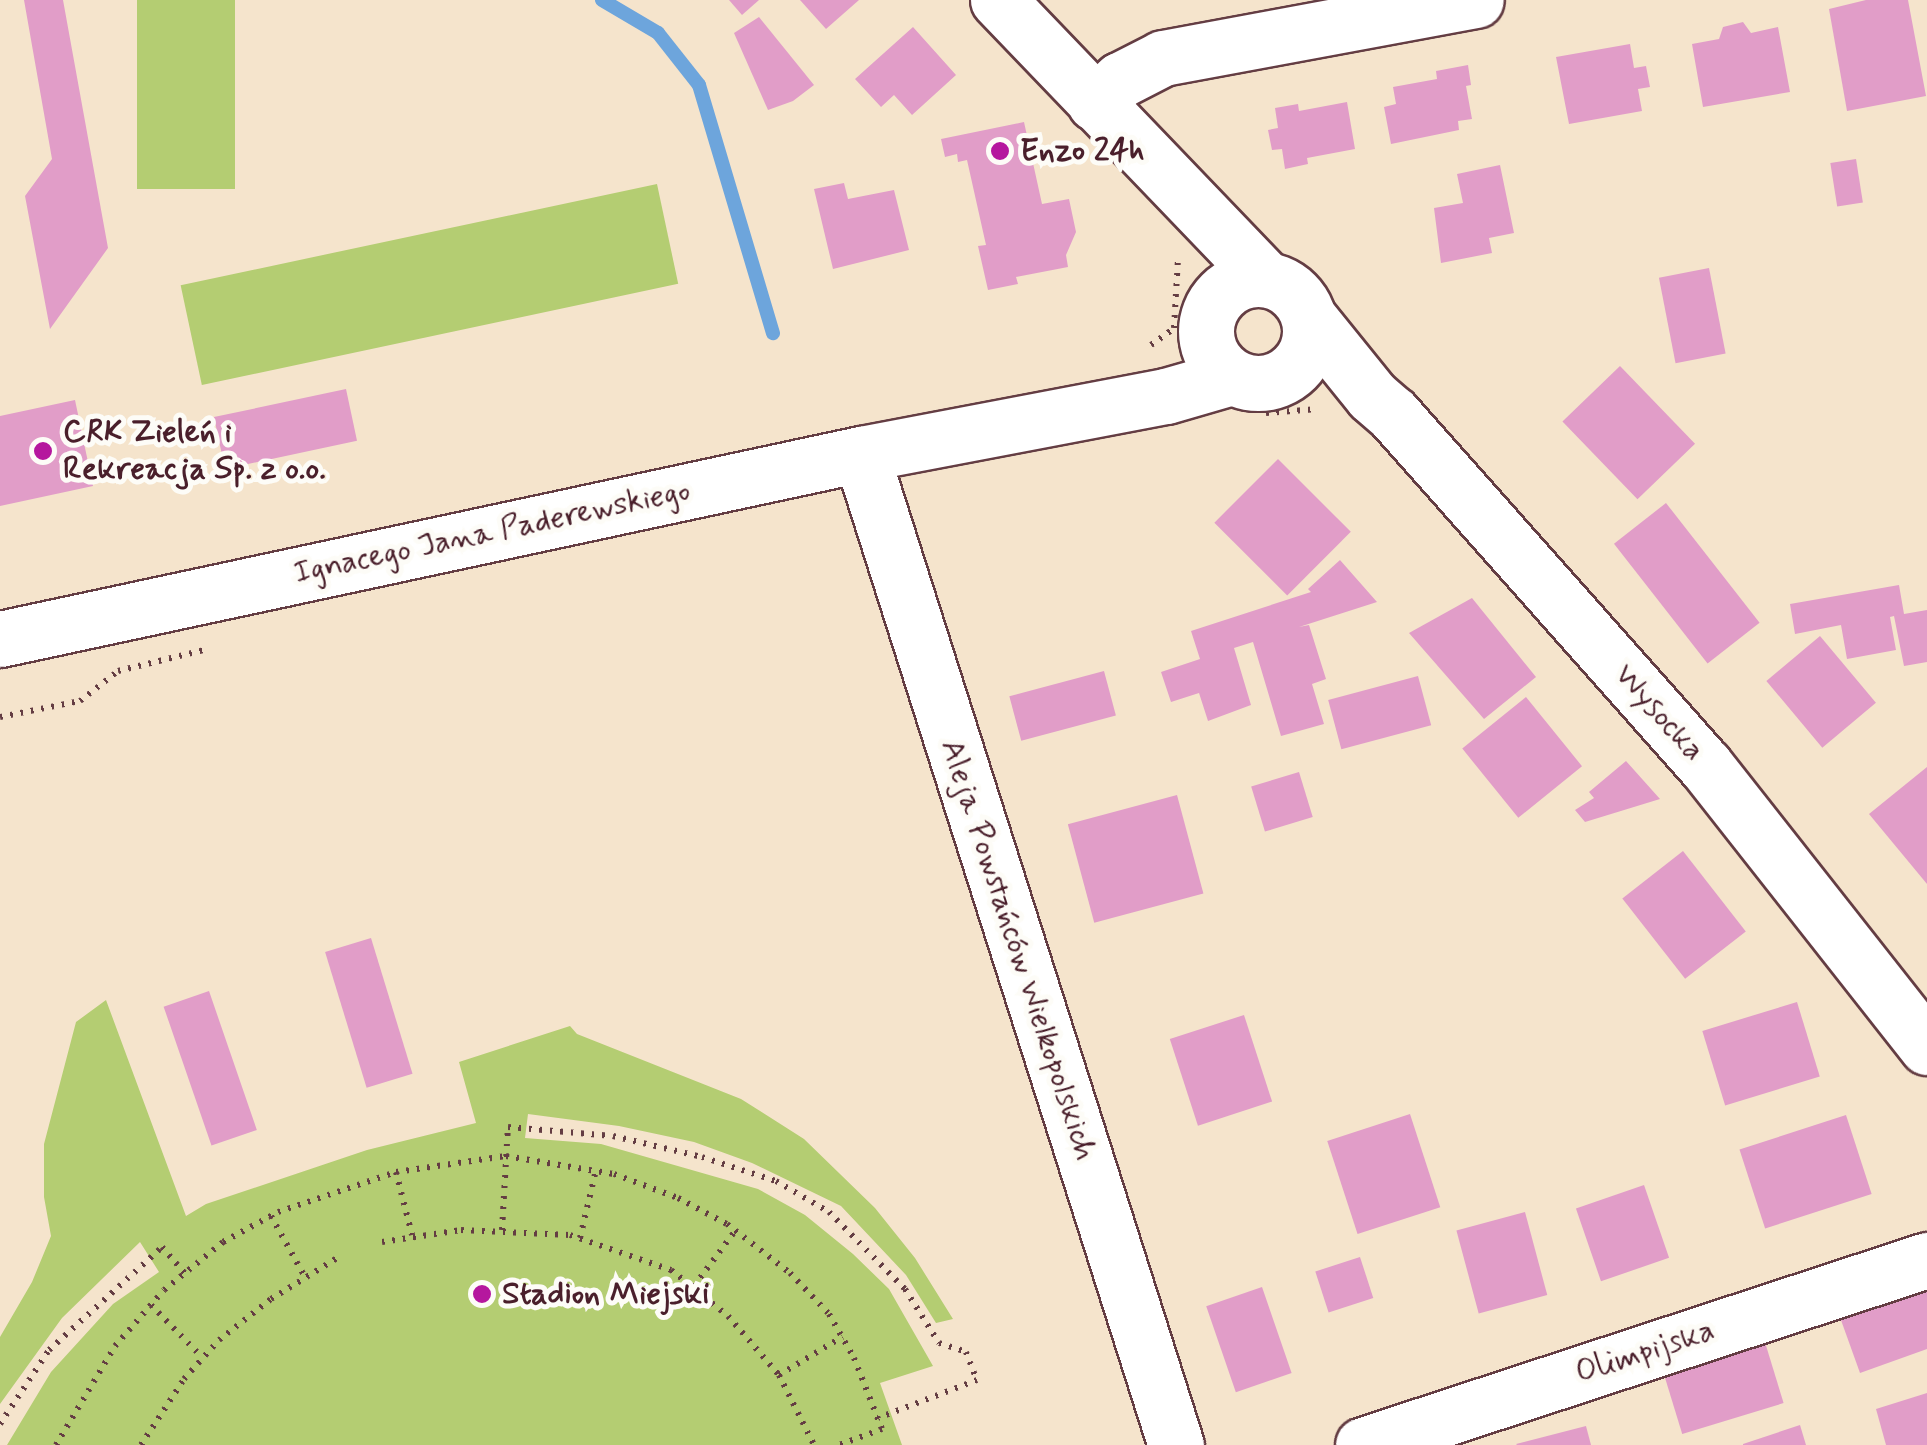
<!DOCTYPE html>
<meta charset="utf-8">
<style>
body{margin:0}
#map{position:relative;width:1927px;height:1445px;overflow:hidden;background:#f5e4cc;font-family:Mynerve,sans-serif}
div>[style]{position:absolute}
[style*='--x']{left:calc(var(--x)*1px);top:calc(var(--y)*1px);width:calc(var(--w)*1px);rotate:calc(var(--a)*1deg)}
.green>*{inset:0;background:#b4cd72;transform-origin:0 0}
.stream>*{height:14px;margin:-7px;padding:0 7px;transform-origin:7px;border-radius:7px;background:#6da5dc}
.building>*{inset:0;background:#e19dc8;transform-origin:0 0}
.path>*{height:6px;margin-top:-3px;transform-origin:0;background:repeating-linear-gradient(90deg,#643d43 0 2.5px,transparent 0 10.5px)}
.roads{filter:drop-shadow(2px 0 #643d43) drop-shadow(-2px 0 #643d43) drop-shadow(0 2px #643d43) drop-shadow(0 -2px #643d43)}
.minor>*{height:55px;margin:-27.5px;padding:0 27.5px;transform-origin:27.5px;border-radius:27.5px;background:#fff}
.minor>.ring{margin:-27.5px;padding:0;box-sizing:content-box;background:none;border:55px solid #fff;border-radius:50%}
.dots>*{width:28px;height:28px;translate:-50% -50%;box-sizing:border-box;border:5px solid #fdfcf7;border-radius:50%}
span{translate:-50% -50%;white-space:nowrap;text-align:center;line-height:1.15;-webkit-text-stroke:10px #fdfcf7;paint-order:stroke}
.poi-label{font-size:32px;color:#4a1f2b;font-weight:700}
.left{translate:0 -50%;text-align:left}
.street-label{font-size:32px;color:#4a1f2b}
</style>
<div id="map">
<div class="green">
<div style="left:137px;top:0;width:98px;height:189px"></div>
<div style="left:657px;top:184px;width:102px;height:487px;rotate:78deg"></div>
<div style="clip-path:polygon(106px 1000px,186px 1216px,206px 1204px,367px 1150px,476px 1123px,459px 1062px,570px 1026px,577px 1034px,741px 1099px,804px 1139px,875px 1208px,915px 1258px,953px 1319px,936px 1323px,906px 1275px,841px 1206px,752px 1163px,694px 1142px,619px 1126px,528px 1114px,525px 1138px,601px 1144px,758px 1189px,805px 1215px,853px 1254px,889px 1289px,933px 1366px,880px 1383px,902px 1445px,7px 1445px,51px 1372px,113px 1304px,159px 1272px,140px 1242px,62px 1318px,0 1404px,0 1337px,32px 1282px,51px 1236px,44px 1197px,44px 1144px,76px 1022px)"></div>
</div>
<div class="stream">
<div style="--x:602;--y:0;--w:65;--a:30.5"></div>
<div style="--x:658;--y:33;--w:66;--a:51.7"></div>
<div style="--x:699;--y:85;--w:259;--a:73.4"></div>
</div>
<div class="building">
<div style="clip-path:polygon(24px 0,63px 0,108px 248px,50px 329px,25px 196px,52px 159px)"></div>
<div style="clip-path:polygon(729px 0,759px 0,742px 15px)"></div>
<div style="clip-path:polygon(800px 0,859px 0,826px 29px)"></div>
<div style="clip-path:polygon(1866px 0,1908px 0,1926px 96px,1847px 111px,1829px 9px)"></div>
<div style="clip-path:polygon(759px 17px,814px 85px,793px 101px,768px 110px,734px 33px)"></div>
<div style="clip-path:polygon(1743px 22px,1751px 33px,1778px 27px,1790px 92px,1703px 107px,1692px 44px,1719px 39px,1723px 27px)"></div>
<div style="clip-path:polygon(913px 27px,956px 75px,912px 115px,894px 95px,881px 107px,855px 79px)"></div>
<div style="clip-path:polygon(1630px 44px,1634px 68px,1646px 66px,1650px 87px,1638px 89px,1642px 111px,1569px 124px,1556px 57px)"></div>
<div style="clip-path:polygon(1468px 65px,1471px 85px,1466px 86px,1472px 119px,1458px 121px,1459px 130px,1391px 144px,1384px 107px,1396px 104px,1393px 87px,1437px 79px,1436px 71px)"></div>
<div style="clip-path:polygon(1347px 102px,1355px 149px,1307px 158px,1308px 164px,1285px 169px,1282px 149px,1272px 150px,1268px 130px,1278px 128px,1275px 108px,1298px 104px,1299px 111px)"></div>
<div style="clip-path:polygon(1024px 122px,1042px 204px,1069px 199px,1076px 232px,1066px 255px,1068px 267px,1016px 277px,1018px 284px,988px 290px,978px 246px,986px 245px,967px 160px,958px 162px,957px 154px,945px 157px,941px 139px)"></div>
<div style="left:1856px;top:159px;width:44px;height:26px;rotate:81deg"></div>
<div style="clip-path:polygon(1500px 165px,1514px 233px,1489px 238px,1492px 253px,1441px 263px,1434px 208px,1463px 203px,1457px 174px)"></div>
<div style="clip-path:polygon(844px 183px,848px 199px,894px 190px,909px 250px,833px 269px,814px 189px)"></div>
<div style="left:1709px;top:268px;width:87px;height:51px;rotate:79deg"></div>
<div style="left:1620px;top:366px;width:108px;height:80px;rotate:46deg"></div>
<div style="left:346px;top:389px;width:53px;height:135px;rotate:78deg"></div>
<div style="clip-path:polygon(75px 400px,93px 486px,0 506px,0 416px)"></div>
<div style="left:1278px;top:459px;width:103px;height:90px;rotate:45deg"></div>
<div style="left:1666px;top:503px;width:152px;height:66px;rotate:52deg"></div>
<div style="clip-path:polygon(1340px 560px,1377px 602px,1299px 627px,1309px 625px,1326px 679px,1312px 684px,1324px 724px,1281px 736px,1253px 642px,1234px 648px,1251px 705px,1208px 721px,1199px 693px,1171px 702px,1161px 672px,1200px 659px,1191px 631px,1311px 592px,1308px 589px)"></div>
<div style="clip-path:polygon(1899px 585px,1904px 614px,1927px 610px,1927px 662px,1904px 666px,1894px 616px,1890px 617px,1896px 650px,1847px 659px,1841px 625px,1795px 634px,1790px 604px)"></div>
<div style="clip-path:polygon(1472px 598px,1536px 677px,1484px 719px,1409px 633px)"></div>
<div style="left:1820px;top:636px;width:87px;height:70px;rotate:50deg"></div>
<div style="left:1104px;top:671px;width:46px;height:98px;rotate:75deg"></div>
<div style="left:1418px;top:676px;width:51px;height:93px;rotate:75deg"></div>
<div style="left:1526px;top:697px;width:89px;height:82px;rotate:51deg"></div>
<div style="clip-path:polygon(1626px 761px,1660px 799px,1585px 822px,1575px 810px,1594px 798px,1589px 792px)"></div>
<div style="clip-path:polygon(1927px 767px,1927px 884px,1869px 814px)"></div>
<div style="left:1299px;top:772px;width:47px;height:50px;rotate:73deg"></div>
<div style="left:1177px;top:795px;width:102px;height:113px;rotate:75deg"></div>
<div style="left:1683px;top:851px;width:102px;height:77px;rotate:52deg"></div>
<div style="left:371px;top:938px;width:142px;height:48px;rotate:73deg"></div>
<div style="left:209px;top:991px;width:147px;height:48px;rotate:71deg"></div>
<div style="left:1797px;top:1002px;width:78px;height:99px;rotate:73deg"></div>
<div style="left:1244px;top:1015px;width:91px;height:78px;rotate:72deg"></div>
<div style="left:1410px;top:1114px;width:98px;height:87px;rotate:72deg"></div>
<div style="left:1846px;top:1115px;width:83px;height:112px;rotate:72deg"></div>
<div style="left:1644px;top:1185px;width:77px;height:72px;rotate:71deg"></div>
<div style="left:1525px;top:1212px;width:86px;height:71px;rotate:75deg"></div>
<div style="left:1360px;top:1257px;width:43px;height:47px;rotate:72deg"></div>
<div style="clip-path:polygon(1927px 1277px,1927px 1349px,1860px 1373px,1837px 1309px)"></div>
<div style="left:1262px;top:1287px;width:91px;height:59px;rotate:71deg"></div>
<div style="left:1764px;top:1339px;width:67px;height:106px;rotate:73deg"></div>
<div style="clip-path:polygon(1927px 1393px,1927px 1445px,1886px 1445px,1876px 1409px)"></div>
<div style="clip-path:polygon(1800px 1425px,1806px 1445px,1743px 1445px,1743px 1444px)"></div>
<div style="clip-path:polygon(1586px 1426px,1591px 1445px,1517px 1445px,1516px 1444px)"></div>
</div>
<div class="path">
<div style="--x:1151;--y:345;--w:29;--a:-36"></div>
<div style="--x:1174;--y:328;--w:69;--a:-86.7"></div>
<div style="--x:1266;--y:413;--w:52;--a:-4.4"></div>
<div style="--x:0;--y:717;--w:82;--a:-11.3"></div>
<div style="--x:80;--y:701;--w:48;--a:-38.3"></div>
<div style="--x:118;--y:671;--w:89;--a:-13.7"></div>
<div style="--x:396;--y:1172;--w:65;--a:75.7"></div>
<div style="--x:271;--y:1216;--w:70;--a:60.9"></div>
<div style="--x:502;--y:1230;--w:103;--a:-86.7"></div>
<div style="--x:508;--y:1127;--w:105;--a:4.9"></div>
<div style="--x:613;--y:1136;--w:91;--a:13.3"></div>
<div style="--x:702;--y:1157;--w:78;--a:18"></div>
<div style="--x:776;--y:1181;--w:61;--a:30.3"></div>
<div style="--x:829;--y:1212;--w:108;--a:45.4"></div>
<div style="--x:905;--y:1289;--w:64;--a:57.8"></div>
<div style="--x:939;--y:1343;--w:28;--a:18"></div>
<div style="--x:966;--y:1352;--w:30;--a:69"></div>
<div style="--x:977;--y:1380;--w:106;--a:159"></div>
<div style="--x:580;--y:1238;--w:70;--a:-76.8"></div>
<div style="--x:382;--y:1242;--w:80;--a:-8.6"></div>
<div style="--x:461;--y:1230;--w:109;--a:2.6"></div>
<div style="--x:570;--y:1235;--w:107;--a:19.1"></div>
<div style="--x:671;--y:1270;--w:73;--a:38.9"></div>
<div style="--x:728;--y:1316;--w:78;--a:49.2"></div>
<div style="--x:779;--y:1375;--w:78;--a:63.4"></div>
<div style="--x:694;--y:1286;--w:69;--a:-53.3"></div>
<div style="--x:151;--y:1305;--w:71;--a:45.6"></div>
<div style="--x:779;--y:1375;--w:74;--a:-31.1"></div>
<div style="--x:0;--y:1424;--w:89;--a:-56.5"></div>
<div style="--x:49;--y:1350;--w:153;--a:-42.3"></div>
<div style="--x:162;--y:1247;--w:35;--a:49"></div>
<div style="--x:56;--y:1445;--w:115;--a:-59.2"></div>
<div style="--x:115;--y:1346;--w:74;--a:-48.8"></div>
<div style="--x:164;--y:1290;--w:76;--a:-39.1"></div>
<div style="--x:223;--y:1242;--w:63;--a:-28.6"></div>
<div style="--x:278;--y:1212;--w:125;--a:-18.7"></div>
<div style="--x:396;--y:1172;--w:111;--a:-8.3"></div>
<div style="--x:506;--y:1156;--w:109;--a:9.5"></div>
<div style="--x:614;--y:1174;--w:68;--a:20.6"></div>
<div style="--x:678;--y:1198;--w:55;--a:28"></div>
<div style="--x:727;--y:1224;--w:80;--a:37.9"></div>
<div style="--x:790;--y:1273;--w:57;--a:46.4"></div>
<div style="--x:829;--y:1314;--w:51;--a:60.4"></div>
<div style="--x:854;--y:1358;--w:76;--a:68.5"></div>
<div style="--x:882;--y:1429;--w:46;--a:159.6"></div>
<div style="--x:141;--y:1445;--w:79;--a:-56.9"></div>
<div style="--x:184;--y:1379;--w:52;--a:-48.1"></div>
<div style="--x:219;--y:1340;--w:66;--a:-38.3"></div>
<div style="--x:271;--y:1299;--w:78;--a:-31.8"></div>
</div>
<div class="roads">
<div class="minor">
<div style="--x:998;--y:0;--w:387;--a:46.2"></div>
<div style="--x:1095;--y:103;--w:34;--a:-43"></div>
<div style="--x:1120;--y:80;--w:48;--a:-27.1"></div>
<div style="--x:1163;--y:58;--w:318;--a:-10.5"></div>
<div class="ring" style="left:1206px;top:279px;width:49px;height:49px"></div>
<div style="--x:1309;--y:318;--w:100;--a:51.1"></div>
<div style="--x:1372;--y:396;--w:28;--a:41"></div>
<div style="--x:1393;--y:414;--w:470;--a:48.4"></div>
<div style="--x:1705;--y:765;--w:359;--a:51.8"></div>
<div style="--x:861;--y:454;--w:1040;--a:72.37"></div>
<div style="--x:0;--y:639;--w:881;--a:-12.13"></div>
<div style="--x:861;--y:454;--w:310;--a:-10.8"></div>
<div style="--x:1166;--y:396;--w:69;--a:-16.1"></div>
<div style="--x:1363;--y:1445;--w:594;--a:-18.16"></div>
</div>
</div>
<div class="dots">
<div style="left:1000px;top:151px;background:#b5179e"></div>
<div style="left:43px;top:451px;background:#b5179e"></div>
<div style="left:482px;top:1294px;background:#b5179e"></div>
</div>
<div class="poi-label">
<span class="left" style="left:1020px;top:151px">Enzo 24h</span>
<span class="left" style="left:63px;top:451px">CRK Zieleń i<br>Rekreacja Sp. z o.o.</span>
<span class="left" style="left:502px;top:1294px">Stadion Miejski</span>
</div>
<div class="street-label">
<span style="left:492px;top:532px;rotate:-12deg">Ignacego Jana Paderewskiego</span>
<span style="left:1659px;top:713px;rotate:48deg">Wysocka</span>
<span style="left:1018px;top:950px;rotate:72deg">Aleja Powstańców Wielkopolskich</span>
<span style="left:1645px;top:1352px;rotate:-18deg">Olimpijska</span>
</div>
</div>
